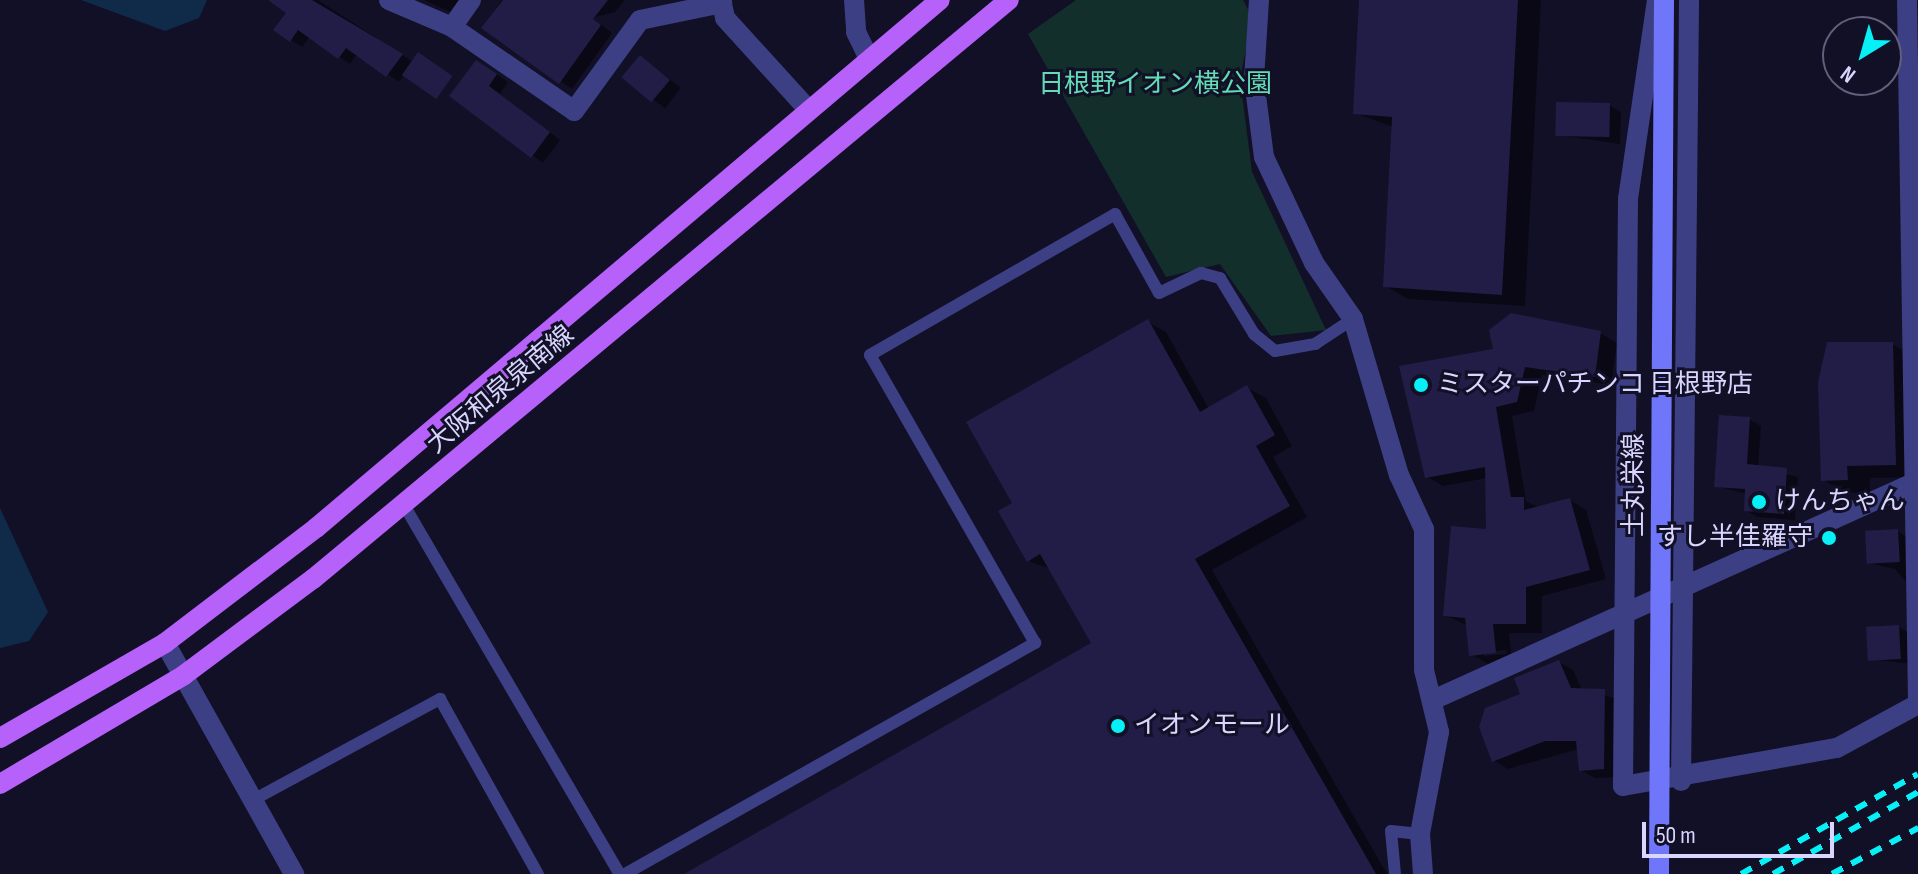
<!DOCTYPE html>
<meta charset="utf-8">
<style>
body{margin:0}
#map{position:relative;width:1918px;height:874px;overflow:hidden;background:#121026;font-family:"Sofia Sans Condensed","Noto Sans JP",sans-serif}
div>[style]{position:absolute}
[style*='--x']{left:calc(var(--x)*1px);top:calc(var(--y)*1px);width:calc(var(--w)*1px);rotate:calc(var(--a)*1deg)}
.green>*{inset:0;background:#132f2c}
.water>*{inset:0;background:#102a4a}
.shadow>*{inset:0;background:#0007;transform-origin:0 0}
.building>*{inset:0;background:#221d46;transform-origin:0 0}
.service>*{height:12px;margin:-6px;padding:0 6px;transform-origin:6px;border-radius:6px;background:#3c3f83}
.minor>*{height:20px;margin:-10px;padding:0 10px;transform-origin:10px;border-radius:10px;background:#3c3f83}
.tertiary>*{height:20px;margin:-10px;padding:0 10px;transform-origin:10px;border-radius:10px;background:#3c3f83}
.secondary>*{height:20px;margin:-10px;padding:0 10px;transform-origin:10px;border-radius:10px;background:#7076fa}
.primary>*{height:20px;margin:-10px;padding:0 10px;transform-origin:10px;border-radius:10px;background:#b661fa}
.rail>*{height:6px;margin-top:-3px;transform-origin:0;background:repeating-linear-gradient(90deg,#08f0f7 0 12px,transparent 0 22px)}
.secondary-bridge>*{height:20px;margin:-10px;padding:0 10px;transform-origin:10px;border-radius:10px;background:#7076fa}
.dots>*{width:22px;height:22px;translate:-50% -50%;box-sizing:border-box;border:4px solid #121026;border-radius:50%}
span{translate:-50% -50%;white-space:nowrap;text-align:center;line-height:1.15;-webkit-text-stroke:6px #121026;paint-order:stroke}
.park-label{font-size:26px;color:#63dcb6}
.poi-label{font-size:26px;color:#d8d6fe}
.left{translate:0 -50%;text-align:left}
.right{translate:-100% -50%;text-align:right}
.street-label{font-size:26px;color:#d8d6fe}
.north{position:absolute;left:1822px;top:16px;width:80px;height:80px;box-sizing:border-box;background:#121026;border:2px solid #615f7c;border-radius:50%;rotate:217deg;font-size:22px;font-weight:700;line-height:32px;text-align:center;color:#d8d6fe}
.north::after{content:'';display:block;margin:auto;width:28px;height:36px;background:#08f0f7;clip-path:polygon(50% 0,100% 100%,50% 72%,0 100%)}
.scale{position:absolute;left:1642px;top:822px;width:192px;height:36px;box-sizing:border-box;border:4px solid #d8d6fe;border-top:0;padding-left:10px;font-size:24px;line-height:28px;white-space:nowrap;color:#d8d6fe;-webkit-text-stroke:6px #121026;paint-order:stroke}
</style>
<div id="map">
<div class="green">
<div style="clip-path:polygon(1076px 0,1243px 0,1252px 17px,1240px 79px,1252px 172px,1326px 330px,1271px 336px,1220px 264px,1166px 277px,1028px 34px)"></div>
</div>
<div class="water">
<div style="clip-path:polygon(81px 0,207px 0,199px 18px,165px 31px)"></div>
<div style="clip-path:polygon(0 508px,48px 612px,29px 641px,0 648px)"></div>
</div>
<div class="shadow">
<div style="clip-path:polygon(272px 0,318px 0,413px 62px,399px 82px,357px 54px,350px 64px,310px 36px,302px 47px,291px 40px,289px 12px)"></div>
<div style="clip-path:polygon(424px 0,462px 0,453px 13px)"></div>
<div style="clip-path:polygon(502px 0,625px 0,615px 12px,592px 18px,612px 33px,572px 89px,483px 27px)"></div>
<div style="clip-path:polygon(1361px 0,1541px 0,1525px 306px,1408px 299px,1385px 286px,1393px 127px,1355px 113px)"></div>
<div style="left:640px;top:57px;width:51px;height:26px;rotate:37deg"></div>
<div style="clip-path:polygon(488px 69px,508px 82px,500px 94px,560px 140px,543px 163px,452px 96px)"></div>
<div style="clip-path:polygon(1609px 105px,1621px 112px,1620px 144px,1557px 135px)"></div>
<div style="clip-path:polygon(1148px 322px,1166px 332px,1209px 409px,1247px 388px,1266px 398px,1292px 446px,1273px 457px,1307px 517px,1212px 570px,1387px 874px,688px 874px,1094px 644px,1051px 569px,1028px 561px,1014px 504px)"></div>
<div style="clip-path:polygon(evenodd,1600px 333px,1617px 343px,1611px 385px,1542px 375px,1534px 411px,1512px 416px,1526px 501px,1540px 508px,1570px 500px,1586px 510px,1606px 579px,1542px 596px,1542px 633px,1509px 633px,1512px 662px,1488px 664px,1471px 654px,1468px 626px,1445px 615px,1488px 531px,1487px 478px,1443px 486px,1426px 476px,1401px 368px,1600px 333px,1506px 650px,1506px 654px,1484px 656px,1484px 652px,1506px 650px)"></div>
<div style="clip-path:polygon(1892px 344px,1915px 357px,1918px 477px,1870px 478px,1870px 492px,1846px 493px,1823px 480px)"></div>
<div style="clip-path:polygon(1749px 419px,1761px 426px,1758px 467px,1798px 477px,1795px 520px,1757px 517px,1746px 510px,1747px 494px,1716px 486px)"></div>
<div style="clip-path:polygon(1897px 531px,1909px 538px,1912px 589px,1895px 569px,1868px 563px)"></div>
<div style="clip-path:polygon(1899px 627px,1911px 634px,1912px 664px,1870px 659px)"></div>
<div style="clip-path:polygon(1559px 662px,1573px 670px,1582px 690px,1619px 699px,1618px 777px,1595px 778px,1580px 770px,1578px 749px,1508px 769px,1493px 760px,1523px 695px)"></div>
</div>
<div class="building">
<div style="clip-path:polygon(268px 0,312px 0,403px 54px,386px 77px,346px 48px,338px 59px,298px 30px,290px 42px,273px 30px,286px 13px)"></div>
<div style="clip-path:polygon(503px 0,608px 0,593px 19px,601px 25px,559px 84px,481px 28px)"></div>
<div style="clip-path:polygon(1359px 0,1518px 0,1502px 295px,1383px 287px,1392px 117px,1353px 114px)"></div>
<div style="left:418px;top:52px;width:42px;height:28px;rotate:35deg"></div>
<div style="left:640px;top:55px;width:39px;height:29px;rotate:40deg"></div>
<div style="clip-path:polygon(476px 60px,497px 74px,489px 86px,550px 132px,531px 158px,449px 96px)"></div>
<div style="left:1556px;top:102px;width:54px;height:34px;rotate:1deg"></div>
<div style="clip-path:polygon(1511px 313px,1601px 331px,1595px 377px,1525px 367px,1517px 402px,1496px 407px,1511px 497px,1524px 497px,1524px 510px,1570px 498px,1590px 570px,1526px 587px,1526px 624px,1493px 624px,1496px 653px,1469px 656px,1465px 618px,1443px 616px,1451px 526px,1486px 529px,1485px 467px,1425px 478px,1399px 366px,1493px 349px,1489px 330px)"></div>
<div style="clip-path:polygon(1148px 319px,1200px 412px,1247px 385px,1275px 435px,1256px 446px,1290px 506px,1195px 559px,1376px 874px,684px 874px,1091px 643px,1040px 554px,1027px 562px,998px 511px,1012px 503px,966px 422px)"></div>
<div style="clip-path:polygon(1827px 342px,1893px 342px,1896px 465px,1847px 466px,1848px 480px,1821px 481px,1818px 382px)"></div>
<div style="clip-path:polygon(1719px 415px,1750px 417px,1747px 464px,1787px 468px,1784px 514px,1744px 511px,1745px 489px,1714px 487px)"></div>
<div style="left:1898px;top:529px;width:33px;height:33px;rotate:87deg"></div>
<div style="left:1899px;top:625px;width:34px;height:33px;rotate:87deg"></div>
<div style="clip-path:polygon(1559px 660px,1571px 688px,1605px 689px,1604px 769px,1579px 771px,1576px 741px,1545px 741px,1492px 762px,1479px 727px,1485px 708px,1520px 694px,1514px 678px)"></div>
</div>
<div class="service">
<div style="--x:404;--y:505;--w:428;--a:59.7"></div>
<div style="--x:253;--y:800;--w:213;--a:-28.4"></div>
<div style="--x:440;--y:699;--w:201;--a:60.8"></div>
<div style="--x:625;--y:874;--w:471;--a:-29.4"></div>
<div style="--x:1035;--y:643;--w:332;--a:-119.8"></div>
<div style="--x:870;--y:355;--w:283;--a:-29.9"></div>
<div style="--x:1115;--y:214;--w:90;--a:60.9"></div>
<div style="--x:1159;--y:293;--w:47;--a:-25.5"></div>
<div style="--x:1201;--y:273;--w:20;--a:15"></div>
<div style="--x:1220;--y:278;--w:66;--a:58.7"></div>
<div style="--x:1254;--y:334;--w:27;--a:39"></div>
<div style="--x:1275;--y:351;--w:41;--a:-9.9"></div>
<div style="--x:1315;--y:344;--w:45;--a:-33.3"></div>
<div style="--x:1395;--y:874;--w:43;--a:-95.3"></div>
<div style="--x:1391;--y:831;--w:29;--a:6"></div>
</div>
<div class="minor">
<div style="--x:389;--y:0;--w:69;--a:23.2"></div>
<div style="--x:471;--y:0;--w:33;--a:125"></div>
<div style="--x:452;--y:27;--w:148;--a:34.5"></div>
<div style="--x:574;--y:111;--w:112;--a:-54"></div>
<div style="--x:640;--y:20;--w:84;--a:-11.7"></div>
<div style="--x:721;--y:0;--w:18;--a:77"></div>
<div style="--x:725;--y:18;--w:122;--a:47.7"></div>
<div style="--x:1657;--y:0;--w:201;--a:98.3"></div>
<div style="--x:1628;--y:199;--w:587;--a:90.49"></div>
<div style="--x:1623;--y:786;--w:217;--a:-10.1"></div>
<div style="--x:1837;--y:748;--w:92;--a:-28.5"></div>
<div style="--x:1907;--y:0;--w:704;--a:89.1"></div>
<div style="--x:1435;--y:699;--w:530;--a:-24.29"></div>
<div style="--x:1681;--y:781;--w:781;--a:-89.41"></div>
</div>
<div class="tertiary">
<div style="--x:854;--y:0;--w:32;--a:86"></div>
<div style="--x:856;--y:32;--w:28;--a:64"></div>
<div style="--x:1259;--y:0;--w:80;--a:93.6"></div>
<div style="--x:1254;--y:80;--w:78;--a:82.6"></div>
<div style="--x:1264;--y:157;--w:117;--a:64.7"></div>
<div style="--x:1314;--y:263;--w:68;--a:55.1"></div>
<div style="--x:1353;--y:319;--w:163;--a:73.6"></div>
<div style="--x:1399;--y:475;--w:60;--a:65.2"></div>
<div style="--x:1424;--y:529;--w:141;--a:90"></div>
<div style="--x:1424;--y:670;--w:64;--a:76.4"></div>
<div style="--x:1439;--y:732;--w:104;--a:100.6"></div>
<div style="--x:1420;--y:834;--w:40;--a:85.7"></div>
<div style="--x:165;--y:643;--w:265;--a:60.8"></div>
</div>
<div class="secondary">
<div style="--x:1661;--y:504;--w:504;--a:-89.66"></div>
</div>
<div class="primary">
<div style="--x:0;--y:738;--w:190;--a:-29.9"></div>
<div style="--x:165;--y:643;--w:190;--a:-37.3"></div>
<div style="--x:316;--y:528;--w:817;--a:-40.24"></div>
<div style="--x:0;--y:784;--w:214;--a:-30.6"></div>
<div style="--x:184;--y:675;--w:161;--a:-36.7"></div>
<div style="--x:313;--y:579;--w:905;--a:-39.76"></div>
</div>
<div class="rail">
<div style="--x:1741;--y:874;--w:203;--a:-29.5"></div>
<div style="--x:1773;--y:874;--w:167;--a:-29.5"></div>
<div style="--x:1832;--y:874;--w:98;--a:-28.1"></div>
</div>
<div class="secondary-bridge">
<div style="--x:1659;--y:874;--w:370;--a:-89.7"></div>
</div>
<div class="dots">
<div style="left:1421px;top:385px;background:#08f0f7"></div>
<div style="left:1759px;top:502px;background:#08f0f7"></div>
<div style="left:1829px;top:538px;background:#08f0f7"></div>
<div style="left:1118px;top:726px;background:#08f0f7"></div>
</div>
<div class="park-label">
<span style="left:1155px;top:85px">日根野イオン横公園</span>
</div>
<div class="poi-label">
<span class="left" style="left:1437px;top:385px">ミスターパチンコ 日根野店</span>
<span class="left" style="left:1775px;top:502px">けんちゃん</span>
<span class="right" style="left:1813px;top:538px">すし半佳羅守</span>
<span class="left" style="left:1134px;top:726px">イオンモール</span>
</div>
<div class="street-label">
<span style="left:501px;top:390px;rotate:-40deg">大阪和泉泉南線</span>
<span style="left:1635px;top:485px;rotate:-90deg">土丸栄線</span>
</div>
<div class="north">N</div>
<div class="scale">50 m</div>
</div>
